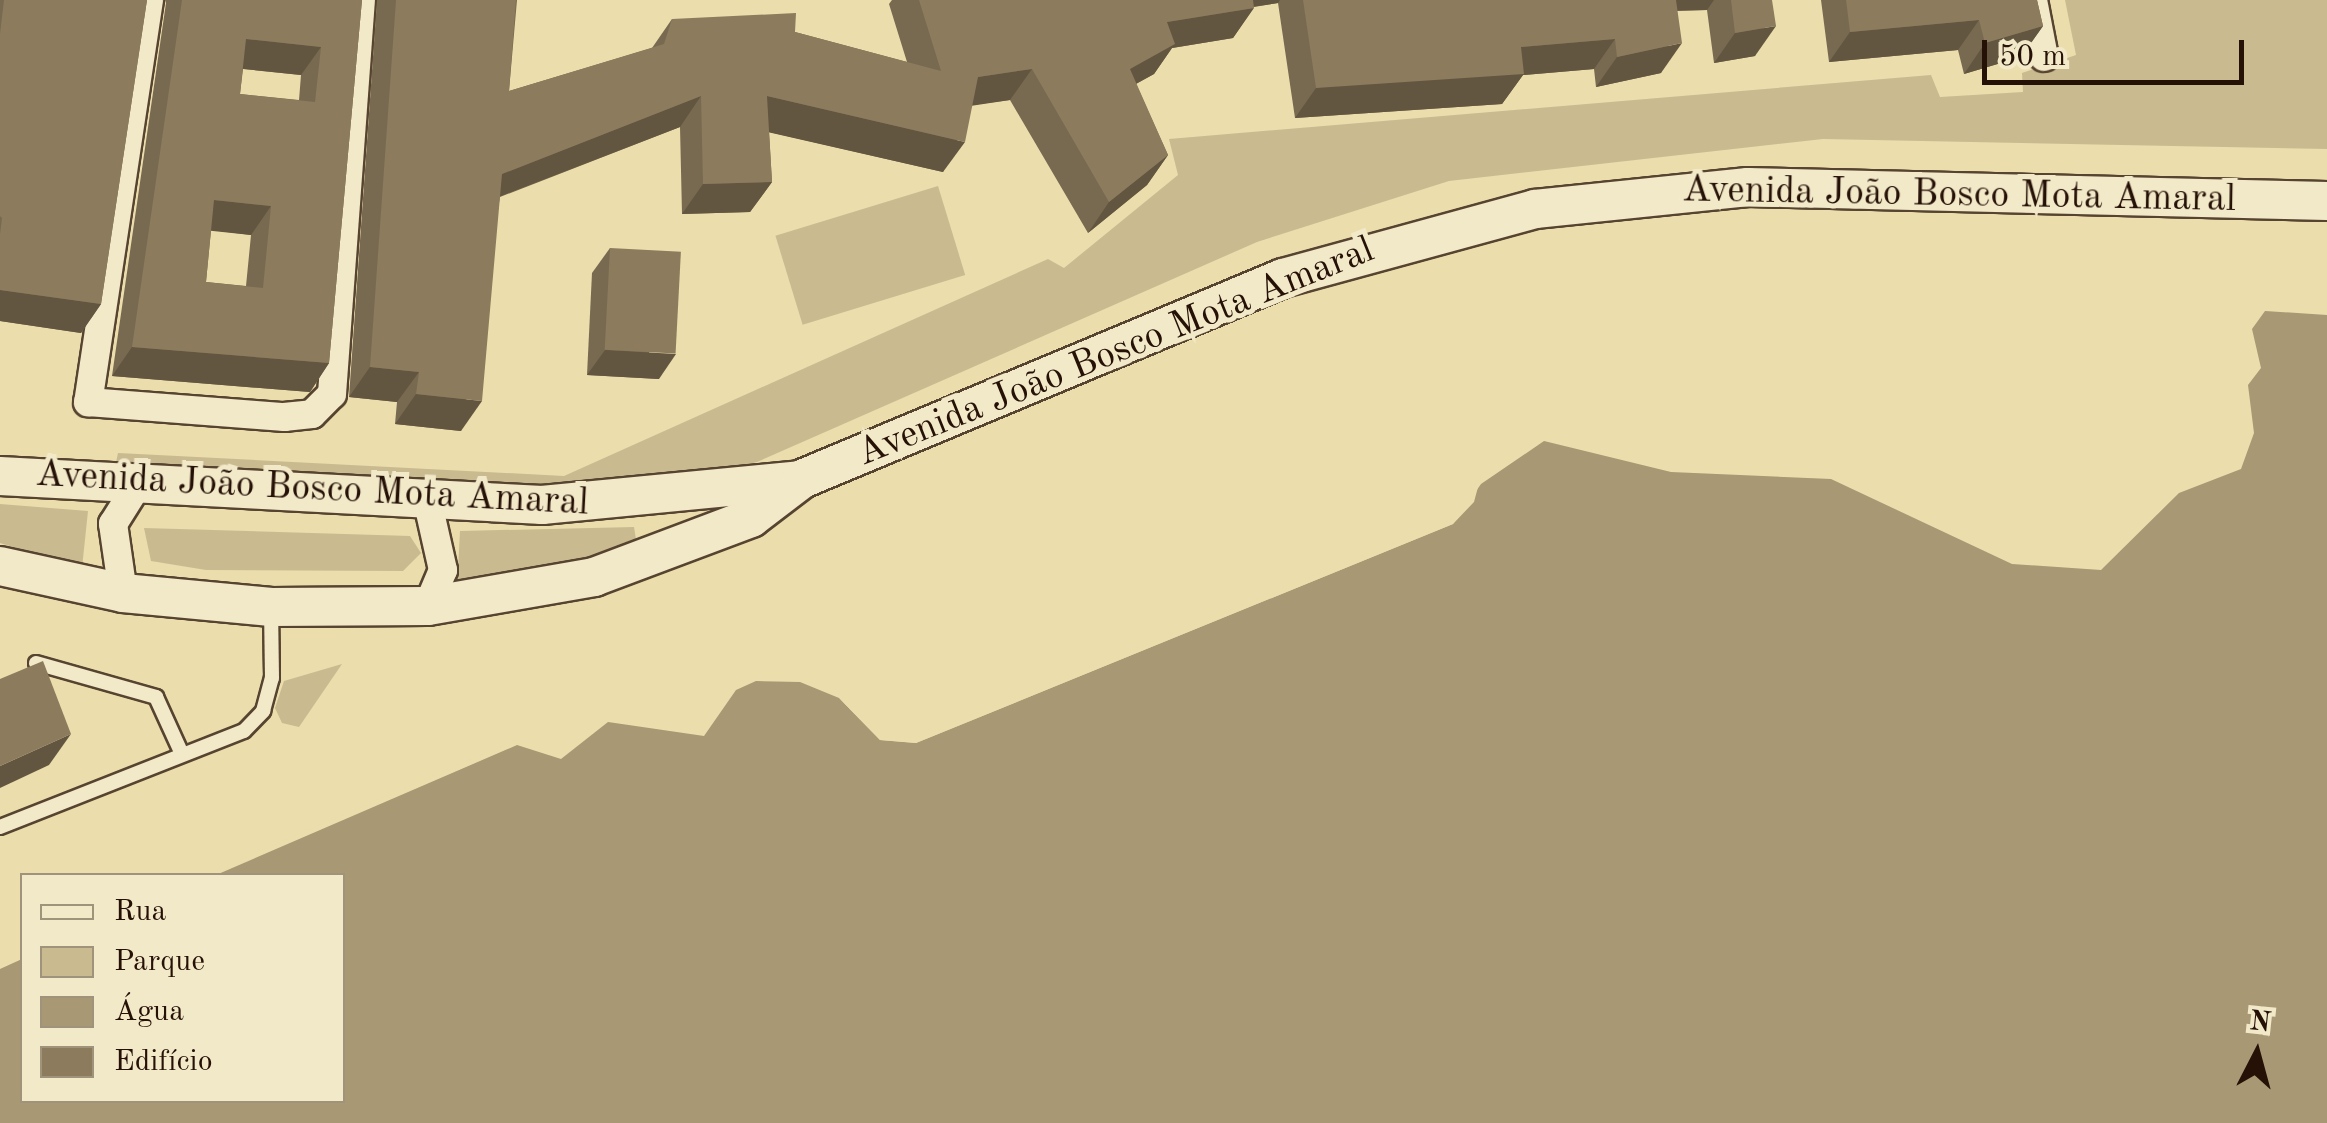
<!DOCTYPE html>
<meta charset="utf-8">
<style>
body{margin:0}
#map{position:relative;width:2327px;height:1123px;overflow:hidden;background:#ebddac;font-family:"Old Standard TT",serif}
div>[style]{position:absolute}
[style*='--x']{left:calc(var(--x)*1px);top:calc(var(--y)*1px);width:calc(var(--w)*1px);rotate:calc(var(--a)*1deg)}
.green>*{inset:0;background:#caba90;transform-origin:0 0}
.water>*{inset:0;background:#a89874}
.pier>*{inset:0;background:#ebddac}
.roads{filter:drop-shadow(2px 0 #574430) drop-shadow(-2px 0 #574430) drop-shadow(0 2px #574430) drop-shadow(0 -2px #574430)}
.service>*{height:14px;margin:-7px;padding:0 7px;transform-origin:7px;border-radius:7px;background:#f2e9c9}
.minor>*{height:28px;margin:-14px;padding:0 14px;transform-origin:14px;border-radius:14px;background:#f2e9c9}
.secondary>*{height:38px;margin:-19px;padding:0 19px;transform-origin:19px;border-radius:19px;background:#f2e9c9}
.wall>*{inset:0;background:#786a50}
.shaded-wall>*{inset:0;background:#625641}
.building>*{inset:0;background:#8c7b5d;transform-origin:0 0}
span{translate:-50% -50%;white-space:nowrap;text-align:center;line-height:1.15;-webkit-text-stroke:10px #f2e9c9;paint-order:stroke}
.street-label{font-size:38px;color:#261107}
.legend{position:absolute;left:20px;top:873px;width:325px;height:230px;box-sizing:border-box;background:#f2e9c9;border:2px solid #a0937b;margin:0;padding:12px 18px;list-style:none;font-size:30px;color:#261107}
.legend li{display:flex;align-items:center;gap:20px;height:50px}
.legend b{width:50px;border:2px solid #a0937b}
.north{position:absolute;left:2207px;top:1003px;width:100px;height:100px;-webkit-text-stroke:8px #f2e9c9;paint-order:stroke;rotate:6deg;font-size:28px;font-weight:700;line-height:40px;text-align:center;color:#261107}
.north::after{content:'';display:block;margin:auto;width:35px;height:45px;background:#261107;clip-path:polygon(50% 0,100% 100%,50% 72%,0 100%)}
.scale{position:absolute;left:1982px;top:40px;width:262px;height:45px;box-sizing:border-box;border:5px solid #261107;border-top:0;padding-left:12px;font-size:30px;line-height:35px;white-space:nowrap;color:#261107;-webkit-text-stroke:8px #f2e9c9;paint-order:stroke}
</style>
<div id="map">
<div class="green">
<div style="clip-path:polygon(2065px 0,2327px 0,2327px 149px,1823px 139px,1449px 181px,1257px 242px,757px 462px,647px 488px,568px 494px,114px 472px,118px 453px,564px 476px,1048px 259px,1064px 268px,1178px 175px,1169px 139px,1931px 75px,1940px 97px,2023px 92px,2022px 73px,2076px 55px)"></div>
<div style="left:938px;top:186px;width:93px;height:170px;rotate:73deg"></div>
<div style="clip-path:polygon(0 504px,88px 511px,82px 568px,0 543px)"></div>
<div style="clip-path:polygon(634px 527px,637px 546px,457px 589px,460px 531px)"></div>
<div style="clip-path:polygon(144px 528px,410px 536px,421px 553px,403px 571px,206px 570px,151px 561px)"></div>
<div style="clip-path:polygon(342px 664px,299px 727px,282px 723px,275px 708px,284px 681px)"></div>
</div>
<div class="water">
<div style="clip-path:polygon(2265px 311px,2327px 315px,2327px 1123px,0 1123px,0 969px,22px 959px,22px 1100px,342px 1100px,342px 876px,216px 875px,517px 745px,561px 759px,608px 722px,704px 736px,736px 690px,756px 681px,800px 682px,839px 698px,880px 740px,916px 743px,1453px 524px,1481px 484px,1544px 441px,1671px 472px,1831px 479px,2012px 564px,2101px 570px,2179px 493px,2241px 469px,2254px 433px,2248px 385px,2261px 368px,2252px 329px)"></div>
</div>
<div class="pier">
<div style="clip-path:polygon(1481px 476px,1474px 502px,1453px 524px,916px 743px,880px 740px,839px 698px,882px 736px,915px 738px,1450px 520px)"></div>
<div style="clip-path:polygon(515px 740px,523px 742px,211px 876px,214px 871px)"></div>
</div>
<div class="roads">
<div class="service">
<div style="--x:36;--y:663;--w:125;--a:15.8"></div>
<div style="--x:156;--y:697;--w:63;--a:65.5"></div>
<div style="--x:0;--y:827;--w:262;--a:-21.5"></div>
<div style="--x:244;--y:731;--w:28;--a:-46"></div>
<div style="--x:263;--y:711;--w:34;--a:-75"></div>
<div style="--x:272;--y:678;--w:70;--a:-90.8"></div>
</div>
<div class="minor">
<div style="--x:149;--y:0;--w:407;--a:98.6"></div>
<div style="--x:88;--y:402;--w:197;--a:4.4"></div>
<div style="--x:284;--y:417;--w:28;--a:-6"></div>
<div style="--x:312;--y:414;--w:28;--a:-45"></div>
<div style="--x:332;--y:394;--w:395;--a:-85.8"></div>
<div style="--x:2033;--y:0;--w:58;--a:79.1"></div>
<div style="--x:427;--y:499;--w:73;--a:77.3"></div>
<div style="--x:443;--y:570;--w:39;--a:113"></div>
<div style="--x:123;--y:593;--w:70;--a:-98.2"></div>
<div style="--x:113;--y:524;--w:41;--a:-57.8"></div>
</div>
<div class="secondary">
<div style="--x:0;--y:476;--w:543;--a:3.06"></div>
<div style="--x:542;--y:505;--w:259;--a:-5.5"></div>
<div style="--x:0;--y:566;--w:126;--a:12.4"></div>
<div style="--x:123;--y:593;--w:149;--a:5.4"></div>
<div style="--x:271;--y:607;--w:157;--a:-0.4"></div>
<div style="--x:428;--y:606;--w:169;--a:-9.9"></div>
<div style="--x:594;--y:577;--w:168;--a:-20.6"></div>
<div style="--x:751;--y:518;--w:64;--a:-37.4"></div>
<div style="--x:802;--y:479;--w:521;--a:-22.68"></div>
<div style="--x:1283;--y:278;--w:261;--a:-15.3"></div>
<div style="--x:1535;--y:209;--w:214;--a:-5.9"></div>
<div style="--x:1748;--y:187;--w:579;--a:1.39"></div>
</div>
</div>
<div class="wall">
<div style="clip-path:polygon(0 0,147px 0,101px 304px,81px 333px,0 321px)"></div>
<div style="clip-path:polygon(evenodd,165px 0,362px 0,329px 363px,310px 392px,112px 376px,166px 3px,165px 0,243px 69px,301px 75px,299px 100px,240px 94px,243px 69px,165px 0,211px 230px,251px 235px,246px 286px,206px 282px,211px 230px)"></div>
<div style="clip-path:polygon(377px 0,517px 0,509px 91px,652px 48px,672px 19px,795px 32px,907px 62px,889px 4px,892px 0,1772px 0,1755px 56px,1714px 63px,1707px 10px,1677px 11px,1661px 73px,1596px 87px,1594px 69px,1523px 75px,1502px 104px,1295px 118px,1278px 3px,1254px 7px,1233px 38px,1172px 48px,1154px 74px,1136px 84px,1168px 155px,1147px 185px,1088px 233px,1010px 100px,972px 105px,943px 172px,769px 132px,772px 182px,750px 212px,682px 214px,680px 127px,500px 197px,461px 431px,395px 424px,397px 402px,349px 397px)"></div>
<div style="clip-path:polygon(1821px 0,2037px 0,2043px 26px,2021px 57px,1964px 74px,1958px 50px,1829px 62px)"></div>
<div style="clip-path:polygon(610px 248px,659px 379px,587px 375px,592px 273px)"></div>
</div>
<div class="shaded-wall">
<div style="clip-path:polygon(1237px 0,1280px 0,1278px 3px,1230px 10px)"></div>
<div style="clip-path:polygon(1660px 0,1714px 0,1707px 10px,1652px 11px)"></div>
<div style="clip-path:polygon(1254px 8px,1233px 38px,1172px 48px,1154px 74px,1108px 99px,1130px 69px,1167px 22px)"></div>
<div style="clip-path:polygon(1979px 20px,1958px 50px,1829px 62px,1850px 32px)"></div>
<div style="clip-path:polygon(1776px 26px,1755px 56px,1714px 63px,1735px 33px)"></div>
<div style="clip-path:polygon(2043px 26px,2021px 57px,1964px 74px,1985px 43px)"></div>
<div style="clip-path:polygon(246px 39px,321px 47px,301px 75px,226px 67px)"></div>
<div style="clip-path:polygon(1615px 39px,1594px 69px,1523px 75px,1502px 104px,1295px 118px,1316px 88px,1521px 47px)"></div>
<div style="clip-path:polygon(1682px 43px,1661px 73px,1596px 87px,1617px 57px)"></div>
<div style="clip-path:polygon(1032px 69px,1010px 100px,957px 108px,978px 77px)"></div>
<div style="clip-path:polygon(701px 96px,680px 127px,480px 204px,502px 174px)"></div>
<div style="clip-path:polygon(767px 96px,965px 142px,943px 172px,746px 127px)"></div>
<div style="clip-path:polygon(1168px 155px,1147px 185px,1088px 233px,1109px 202px)"></div>
<div style="clip-path:polygon(772px 182px,750px 212px,682px 214px,703px 184px)"></div>
<div style="clip-path:polygon(214px 200px,271px 206px,251px 235px,194px 229px)"></div>
<div style="clip-path:polygon(0 290px,101px 304px,81px 333px,0 321px)"></div>
<div style="clip-path:polygon(132px 347px,329px 363px,310px 392px,112px 376px)"></div>
<div style="clip-path:polygon(605px 350px,676px 354px,659px 379px,587px 375px)"></div>
<div style="clip-path:polygon(370px 367px,419px 372px,397px 402px,349px 397px)"></div>
<div style="clip-path:polygon(416px 394px,482px 401px,461px 431px,395px 424px)"></div>
<div style="clip-path:polygon(71px 734px,49px 765px,0 788px,0 766px)"></div>
</div>
<div class="building">
<div style="clip-path:polygon(4px 0,147px 0,101px 304px,0 290px,0 234px,2px 218px,0 216px,0 34px)"></div>
<div style="clip-path:polygon(evenodd,182px 0,362px 0,329px 363px,132px 347px,182px 0,246px 39px,321px 47px,315px 102px,240px 94px,246px 39px,182px 0,214px 200px,271px 206px,263px 288px,206px 282px,214px 200px)"></div>
<div style="clip-path:polygon(396px 0,516px 0,509px 91px,664px 44px,672px 19px,796px 13px,795px 32px,941px 71px,919px 0,1253px 0,1254px 8px,1167px 22px,1175px 44px,1130px 69px,1168px 155px,1109px 202px,1032px 69px,978px 77px,965px 142px,767px 96px,772px 182px,703px 184px,701px 96px,502px 174px,482px 401px,416px 394px,419px 372px,370px 367px)"></div>
<div style="clip-path:polygon(1303px 0,1676px 0,1682px 43px,1617px 57px,1615px 39px,1521px 47px,1524px 74px,1316px 88px)"></div>
<div style="clip-path:polygon(1731px 0,1772px 0,1776px 26px,1735px 33px)"></div>
<div style="clip-path:polygon(1846px 0,2037px 0,2043px 26px,1985px 43px,1979px 20px,1850px 32px)"></div>
<div style="left:610px;top:248px;width:71px;height:102px;rotate:3deg"></div>
<div style="clip-path:polygon(43px 661px,71px 734px,0 766px,0 679px)"></div>
</div>
<div class="street-label">
<span style="left:1959px;top:196px;rotate:1deg">Avenida João Bosco Mota Amaral</span>
<span style="left:1116px;top:353px;rotate:-22deg">Avenida João Bosco Mota Amaral</span>
<span style="left:312px;top:490px;rotate:3deg">Avenida João Bosco Mota Amaral</span>
</div>
<ul class="legend">
<li><b style="height:12px;background:#f2e9c9"></b>Rua</li>
<li><b style="height:28px;background:#caba90"></b>Parque</li>
<li><b style="height:28px;background:#a89874"></b>Água</li>
<li><b style="height:28px;background:#8c7b5d"></b>Edifício</li>
</ul>
<div class="north">N</div>
<div class="scale">50 m</div>
</div>
